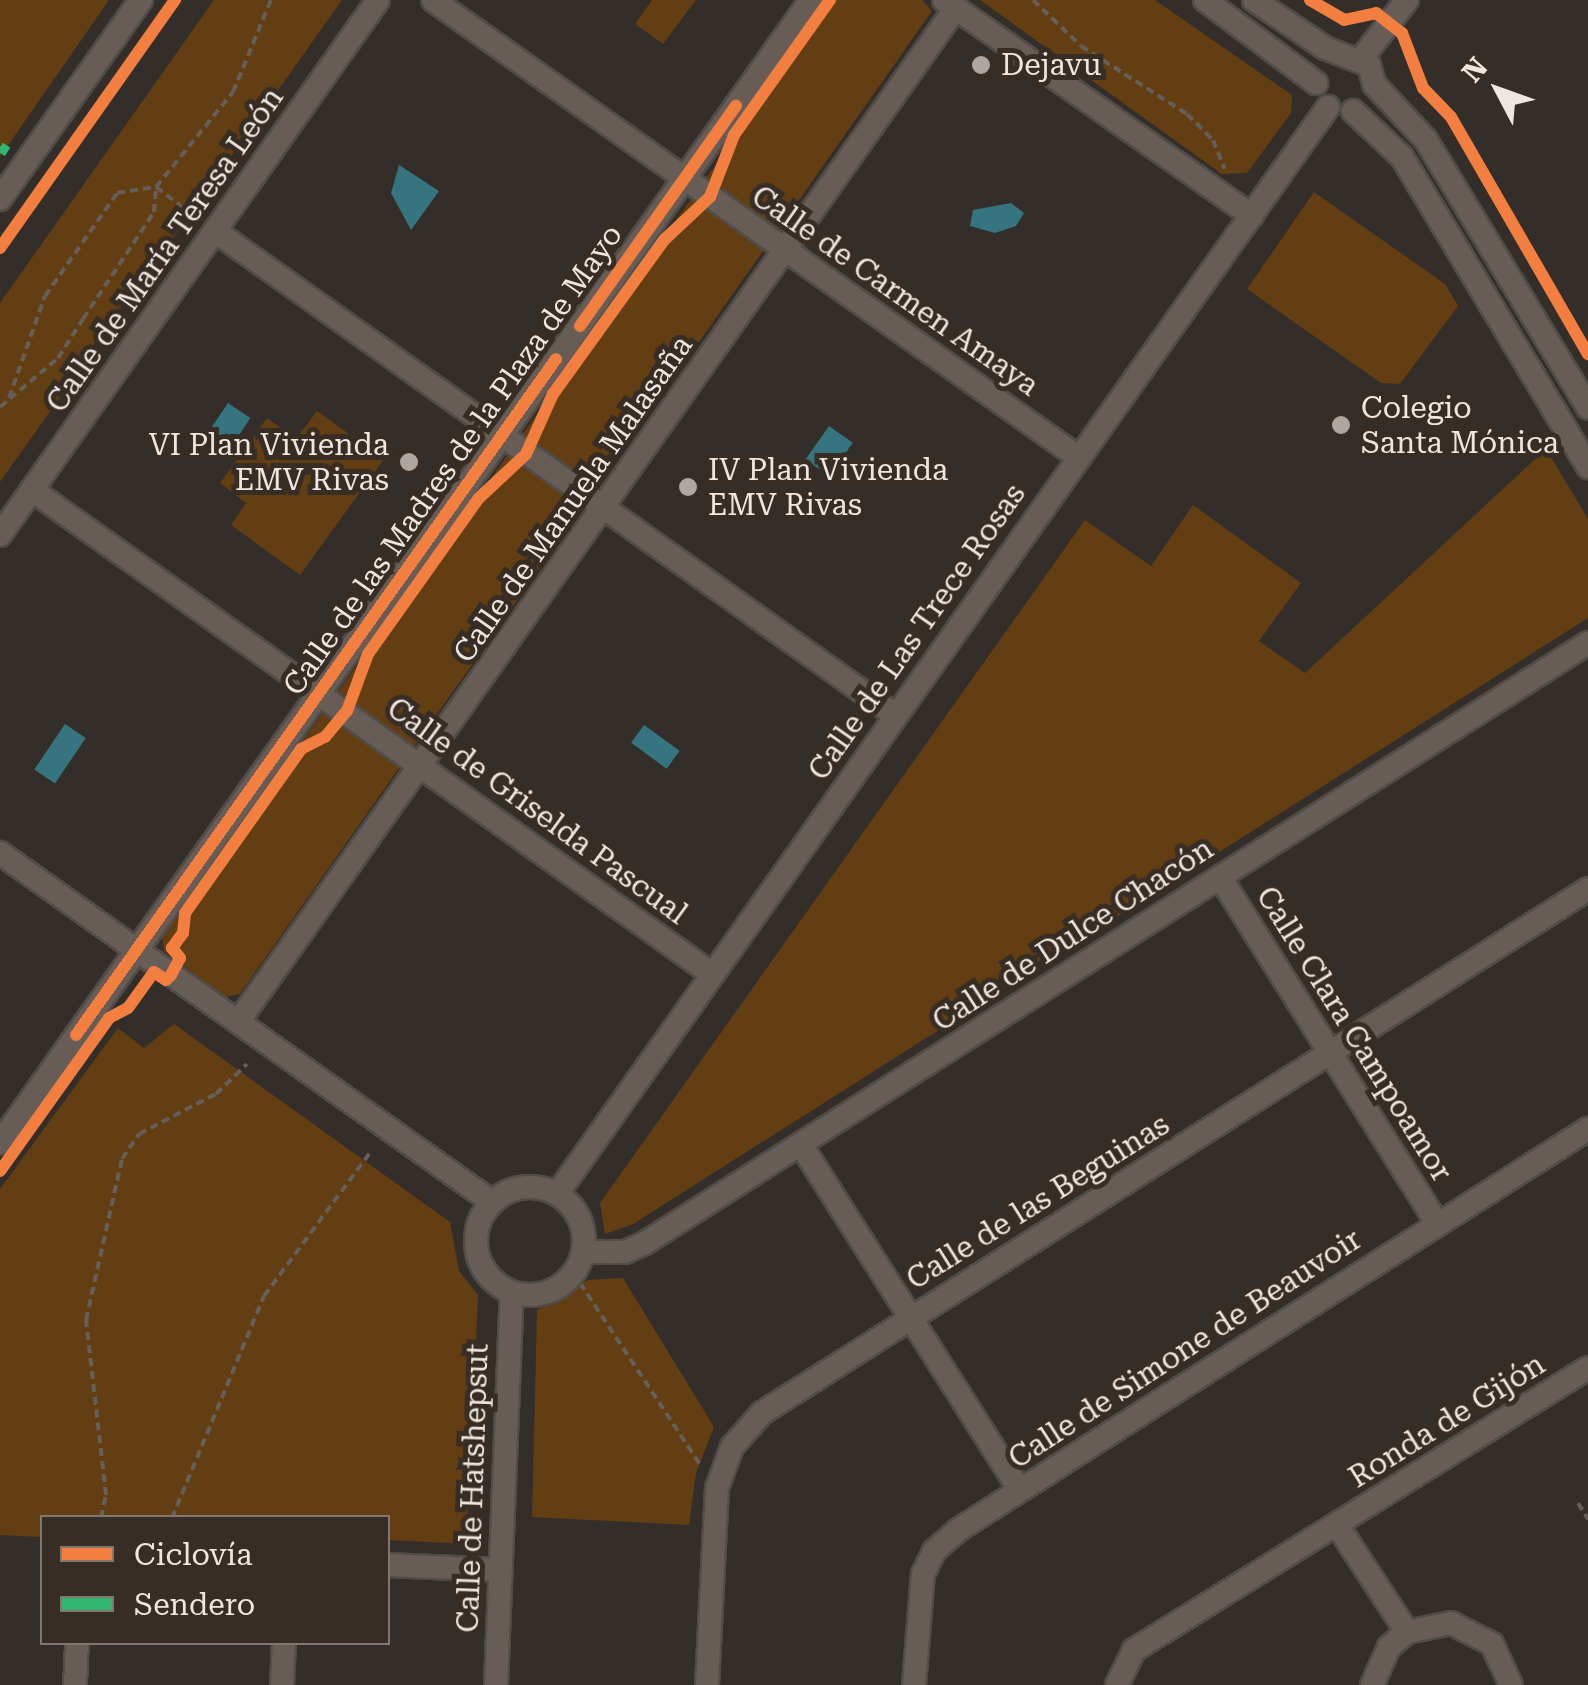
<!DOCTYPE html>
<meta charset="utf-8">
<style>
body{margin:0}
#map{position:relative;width:1588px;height:1685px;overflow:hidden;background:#332e29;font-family:"Roboto Serif",serif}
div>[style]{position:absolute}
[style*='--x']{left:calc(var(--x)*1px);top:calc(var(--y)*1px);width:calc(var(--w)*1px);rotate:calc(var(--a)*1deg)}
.green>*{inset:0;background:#633e13}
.water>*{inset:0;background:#367480;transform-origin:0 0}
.path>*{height:4px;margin-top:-2px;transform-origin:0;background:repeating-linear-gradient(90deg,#655e59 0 8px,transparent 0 13px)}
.roads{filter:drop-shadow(2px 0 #504c47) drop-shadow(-2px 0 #504c47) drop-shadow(0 2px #504c47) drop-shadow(0 -2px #504c47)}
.minor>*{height:22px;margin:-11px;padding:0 11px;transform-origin:11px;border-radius:11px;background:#675d56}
.minor>.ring{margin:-11px;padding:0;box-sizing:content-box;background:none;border:22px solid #675d56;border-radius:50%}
.quiet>*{height:10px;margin-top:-5px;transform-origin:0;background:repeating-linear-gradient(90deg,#33b770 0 20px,transparent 0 30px)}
.cycleway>*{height:12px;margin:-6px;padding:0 6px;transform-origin:6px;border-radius:6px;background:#f27e40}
.dots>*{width:28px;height:28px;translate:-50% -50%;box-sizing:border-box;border:5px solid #382d24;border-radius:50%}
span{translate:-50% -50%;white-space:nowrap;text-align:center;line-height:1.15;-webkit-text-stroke:10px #382d24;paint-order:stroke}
.poi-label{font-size:30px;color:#eee7e1}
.left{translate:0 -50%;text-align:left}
.right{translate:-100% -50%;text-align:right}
.street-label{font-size:30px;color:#eee7e1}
.legend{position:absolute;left:40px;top:1515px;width:350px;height:130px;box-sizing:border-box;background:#382d24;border:2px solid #817770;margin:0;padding:12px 18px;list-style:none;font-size:30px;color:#eee7e1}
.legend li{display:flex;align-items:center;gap:20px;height:50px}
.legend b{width:50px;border:2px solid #817770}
.north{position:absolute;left:1448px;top:40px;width:100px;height:100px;-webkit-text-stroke:8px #382d24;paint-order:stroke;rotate:311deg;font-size:28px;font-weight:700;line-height:40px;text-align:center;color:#eee7e1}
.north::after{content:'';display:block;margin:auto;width:35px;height:45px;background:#eee7e1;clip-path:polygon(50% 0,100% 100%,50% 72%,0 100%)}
</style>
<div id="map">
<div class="green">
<div style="clip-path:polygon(0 0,109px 0,0 157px)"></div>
<div style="clip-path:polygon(214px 0,342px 0,0 482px,0 303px)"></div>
<div style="clip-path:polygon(652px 0,696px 0,663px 44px,635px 24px)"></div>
<div style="clip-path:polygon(834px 0,922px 0,932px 11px,240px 994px,225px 997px,164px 951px,162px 937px)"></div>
<div style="clip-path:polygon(980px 0,1155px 0,1292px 95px,1291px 113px,1247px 173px,1222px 174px)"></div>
<div style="clip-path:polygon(1314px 192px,1445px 284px,1458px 306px,1400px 384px,1381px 383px,1247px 289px)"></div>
<div style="clip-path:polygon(317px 411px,384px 459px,300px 575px,231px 525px,246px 503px,220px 483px,267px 418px,296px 439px)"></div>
<div style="clip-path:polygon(1546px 449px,1588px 519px,1588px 618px,633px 1224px,605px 1234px,600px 1203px,1085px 520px,1151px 566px,1193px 505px,1301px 583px,1259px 641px,1305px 673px)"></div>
<div style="clip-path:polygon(174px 1024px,450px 1222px,459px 1271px,478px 1295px,468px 1544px,388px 1540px,388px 1518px,42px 1518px,42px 1537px,0 1535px,0 1189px,118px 1028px,144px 1048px)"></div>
<div style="clip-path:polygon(623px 1278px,714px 1427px,696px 1473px,689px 1525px,532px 1517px,537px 1310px,588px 1280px)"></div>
</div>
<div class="water">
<div style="clip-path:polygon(399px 165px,439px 191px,411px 230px,391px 193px)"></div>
<div style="clip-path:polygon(1011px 203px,1024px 213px,1016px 226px,995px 233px,970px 226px,973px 210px)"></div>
<div style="left:228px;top:403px;width:27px;height:47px;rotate:34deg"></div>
<div style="left:829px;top:426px;width:29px;height:41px;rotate:35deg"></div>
<div style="left:65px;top:724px;width:25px;height:55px;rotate:34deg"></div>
<div style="left:644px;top:725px;width:44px;height:22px;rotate:36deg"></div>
</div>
<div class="path">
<div style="--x:1033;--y:0;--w:66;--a:43.8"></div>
<div style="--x:1081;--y:46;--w:126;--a:32.7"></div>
<div style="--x:1187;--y:114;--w:37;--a:45"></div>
<div style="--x:1213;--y:140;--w:31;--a:68"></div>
<div style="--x:9;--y:398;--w:108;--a:-70.6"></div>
<div style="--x:45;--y:296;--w:126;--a:-55"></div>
<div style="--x:117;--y:193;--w:39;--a:-9"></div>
<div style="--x:156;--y:187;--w:48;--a:37.3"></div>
<div style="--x:0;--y:407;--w:76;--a:-40.2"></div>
<div style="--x:58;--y:358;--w:46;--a:-57.3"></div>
<div style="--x:83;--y:319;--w:128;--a:-56.4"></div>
<div style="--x:154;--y:212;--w:25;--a:-85"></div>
<div style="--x:156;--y:187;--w:122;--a:-51"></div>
<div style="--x:233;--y:92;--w:100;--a:-67.6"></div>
<div style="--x:580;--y:1283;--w:221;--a:56.5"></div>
<div style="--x:1578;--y:1503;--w:19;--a:58"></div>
<div style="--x:101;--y:1518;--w:24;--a:-78"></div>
<div style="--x:106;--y:1495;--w:176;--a:-96.5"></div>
<div style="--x:86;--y:1320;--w:165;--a:-77.4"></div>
<div style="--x:122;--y:1159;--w:30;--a:-56"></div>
<div style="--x:139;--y:1134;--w:87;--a:-27.5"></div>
<div style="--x:216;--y:1094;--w:43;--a:-44.1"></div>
<div style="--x:172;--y:1518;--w:240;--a:-67.5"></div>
<div style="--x:264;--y:1296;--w:178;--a:-53.5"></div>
</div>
<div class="roads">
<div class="minor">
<div style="--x:433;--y:0;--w:790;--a:35.32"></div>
<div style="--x:944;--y:0;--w:376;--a:35"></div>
<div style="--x:1205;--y:0;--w:139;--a:36.8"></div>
<div style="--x:1254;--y:0;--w:86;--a:34.1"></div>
<div style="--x:1325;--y:48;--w:47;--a:21.1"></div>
<div style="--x:1369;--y:65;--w:20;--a:75"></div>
<div style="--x:1374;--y:84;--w:76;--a:47.1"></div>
<div style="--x:1426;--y:140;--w:313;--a:58.8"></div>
<div style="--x:1362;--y:58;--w:73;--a:-52.2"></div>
<div style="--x:1353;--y:111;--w:67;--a:43.2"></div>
<div style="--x:1402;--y:157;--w:362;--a:59"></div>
<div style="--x:0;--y:199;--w:244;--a:-54.7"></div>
<div style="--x:215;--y:231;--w:835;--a:35.44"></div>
<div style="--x:32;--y:490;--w:835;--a:35.44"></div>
<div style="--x:0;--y:535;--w:655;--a:-54.76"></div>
<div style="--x:0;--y:853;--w:603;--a:35.35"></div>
<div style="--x:1220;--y:877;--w:410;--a:57.9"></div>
<div style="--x:238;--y:1022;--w:1241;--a:-54.71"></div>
<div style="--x:0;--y:1143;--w:1401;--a:-54.64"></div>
<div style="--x:801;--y:1145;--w:409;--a:57.6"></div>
<div class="ring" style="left:476px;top:1187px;width:86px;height:86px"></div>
<div style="--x:557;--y:1194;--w:1333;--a:-54.65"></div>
<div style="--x:583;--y:1252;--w:42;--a:0"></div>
<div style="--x:625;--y:1252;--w:22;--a:-24"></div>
<div style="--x:645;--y:1243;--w:1118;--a:-32.47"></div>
<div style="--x:1337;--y:1525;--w:128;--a:56.8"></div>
<div style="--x:388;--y:1565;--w:113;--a:2.5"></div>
<div style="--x:75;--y:1685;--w:43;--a:-87.3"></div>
<div style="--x:282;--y:1685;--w:43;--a:-87.3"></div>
<div style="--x:496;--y:1685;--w:392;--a:-87.7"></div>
<div style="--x:707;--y:1685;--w:197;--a:-87.1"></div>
<div style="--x:717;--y:1488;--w:44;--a:-69.9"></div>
<div style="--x:732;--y:1447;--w:45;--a:-48.6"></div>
<div style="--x:762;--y:1413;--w:978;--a:-32.39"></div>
<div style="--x:914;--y:1685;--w:111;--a:-85.4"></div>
<div style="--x:923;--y:1574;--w:25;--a:-64"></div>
<div style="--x:934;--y:1551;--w:32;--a:-41"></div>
<div style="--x:958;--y:1530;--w:747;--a:-32.48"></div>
<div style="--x:1117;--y:1685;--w:39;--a:-64"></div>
<div style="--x:1134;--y:1650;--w:534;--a:-31.85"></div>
<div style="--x:1372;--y:1685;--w:42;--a:-65.9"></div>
<div style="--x:1389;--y:1647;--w:23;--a:-40"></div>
<div style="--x:1407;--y:1632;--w:45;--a:-11.6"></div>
<div style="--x:1451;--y:1623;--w:46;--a:27.1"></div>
<div style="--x:1492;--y:1644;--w:45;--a:65.1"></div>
</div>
</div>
<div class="quiet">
<div style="--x:0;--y:147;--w:9;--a:32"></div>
</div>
<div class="cycleway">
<div style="--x:1310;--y:0;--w:39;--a:30"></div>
<div style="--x:1344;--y:20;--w:33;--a:-12"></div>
<div style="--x:1376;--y:13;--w:33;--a:38"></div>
<div style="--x:1402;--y:33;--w:59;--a:69.1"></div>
<div style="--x:1423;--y:88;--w:40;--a:46"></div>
<div style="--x:1451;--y:117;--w:274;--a:60"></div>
<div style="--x:0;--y:248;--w:304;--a:-54.8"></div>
<div style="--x:580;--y:326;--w:270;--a:-54.7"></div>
<div style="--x:76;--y:1035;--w:829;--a:-54.62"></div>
<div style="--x:0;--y:1171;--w:188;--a:-54.5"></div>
<div style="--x:109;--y:1018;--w:21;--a:-28"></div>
<div style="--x:128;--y:1008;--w:44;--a:-54.2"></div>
<div style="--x:154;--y:972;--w:14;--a:34"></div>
<div style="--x:166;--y:980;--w:7;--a:-45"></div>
<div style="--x:171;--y:975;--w:19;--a:-62"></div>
<div style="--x:180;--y:958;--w:13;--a:-129"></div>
<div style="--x:172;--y:948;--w:19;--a:-54"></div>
<div style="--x:183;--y:933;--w:20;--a:-84"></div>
<div style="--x:185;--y:913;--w:201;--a:-54.7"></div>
<div style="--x:301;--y:749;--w:27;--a:-27"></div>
<div style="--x:325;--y:737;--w:34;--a:-50"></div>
<div style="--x:347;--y:711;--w:61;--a:-69.8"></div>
<div style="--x:368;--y:654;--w:191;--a:-54.6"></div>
<div style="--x:479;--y:498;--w:64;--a:-43.1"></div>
<div style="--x:526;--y:454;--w:66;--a:-65.8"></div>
<div style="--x:553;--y:394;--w:190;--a:-54.2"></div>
<div style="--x:664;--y:240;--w:63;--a:-43.1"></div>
<div style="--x:710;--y:197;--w:66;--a:-68.8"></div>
<div style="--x:734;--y:135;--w:166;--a:-54.6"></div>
</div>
<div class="dots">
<div style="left:981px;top:65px;background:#ada6a1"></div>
<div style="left:1341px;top:425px;background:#ada6a1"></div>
<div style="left:409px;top:462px;background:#ada6a1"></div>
<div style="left:688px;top:487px;background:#ada6a1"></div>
</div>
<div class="poi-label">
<span class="left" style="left:1001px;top:65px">Dejavu</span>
<span class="left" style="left:1361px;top:425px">Colegio<br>Santa Mónica</span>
<span class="right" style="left:389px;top:462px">VI Plan Vivienda<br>EMV Rivas</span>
<span class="left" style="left:708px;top:487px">IV Plan Vivienda<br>EMV Rivas</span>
</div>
<div class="street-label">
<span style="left:165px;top:250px;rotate:-55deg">Calle de María Teresa León</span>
<span style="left:895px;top:291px;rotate:35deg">Calle de Carmen Amaya</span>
<span style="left:453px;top:460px;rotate:-55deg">Calle de las Madres de la Plaza de Mayo</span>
<span style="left:573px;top:499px;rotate:-55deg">Calle de Manuela Malasaña</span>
<span style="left:917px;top:632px;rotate:-55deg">Calle de Las Trece Rosas</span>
<span style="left:537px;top:811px;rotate:36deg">Calle de Griselda Pascual</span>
<span style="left:1073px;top:935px;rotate:-33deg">Calle de Dulce Chacón</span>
<span style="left:1354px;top:1034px;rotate:58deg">Calle Clara Campoamor</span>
<span style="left:1038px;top:1202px;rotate:-32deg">Calle de las Beguinas</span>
<span style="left:1185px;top:1349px;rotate:-33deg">Calle de Simone de Beauvoir</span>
<span style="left:1447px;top:1421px;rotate:-32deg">Ronda de Gijón</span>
<span style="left:473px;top:1488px;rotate:-88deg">Calle de Hatshepsut</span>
</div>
<ul class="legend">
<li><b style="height:12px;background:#f27e40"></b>Ciclovía</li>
<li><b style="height:12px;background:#33b770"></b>Sendero</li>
</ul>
<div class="north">N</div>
</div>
